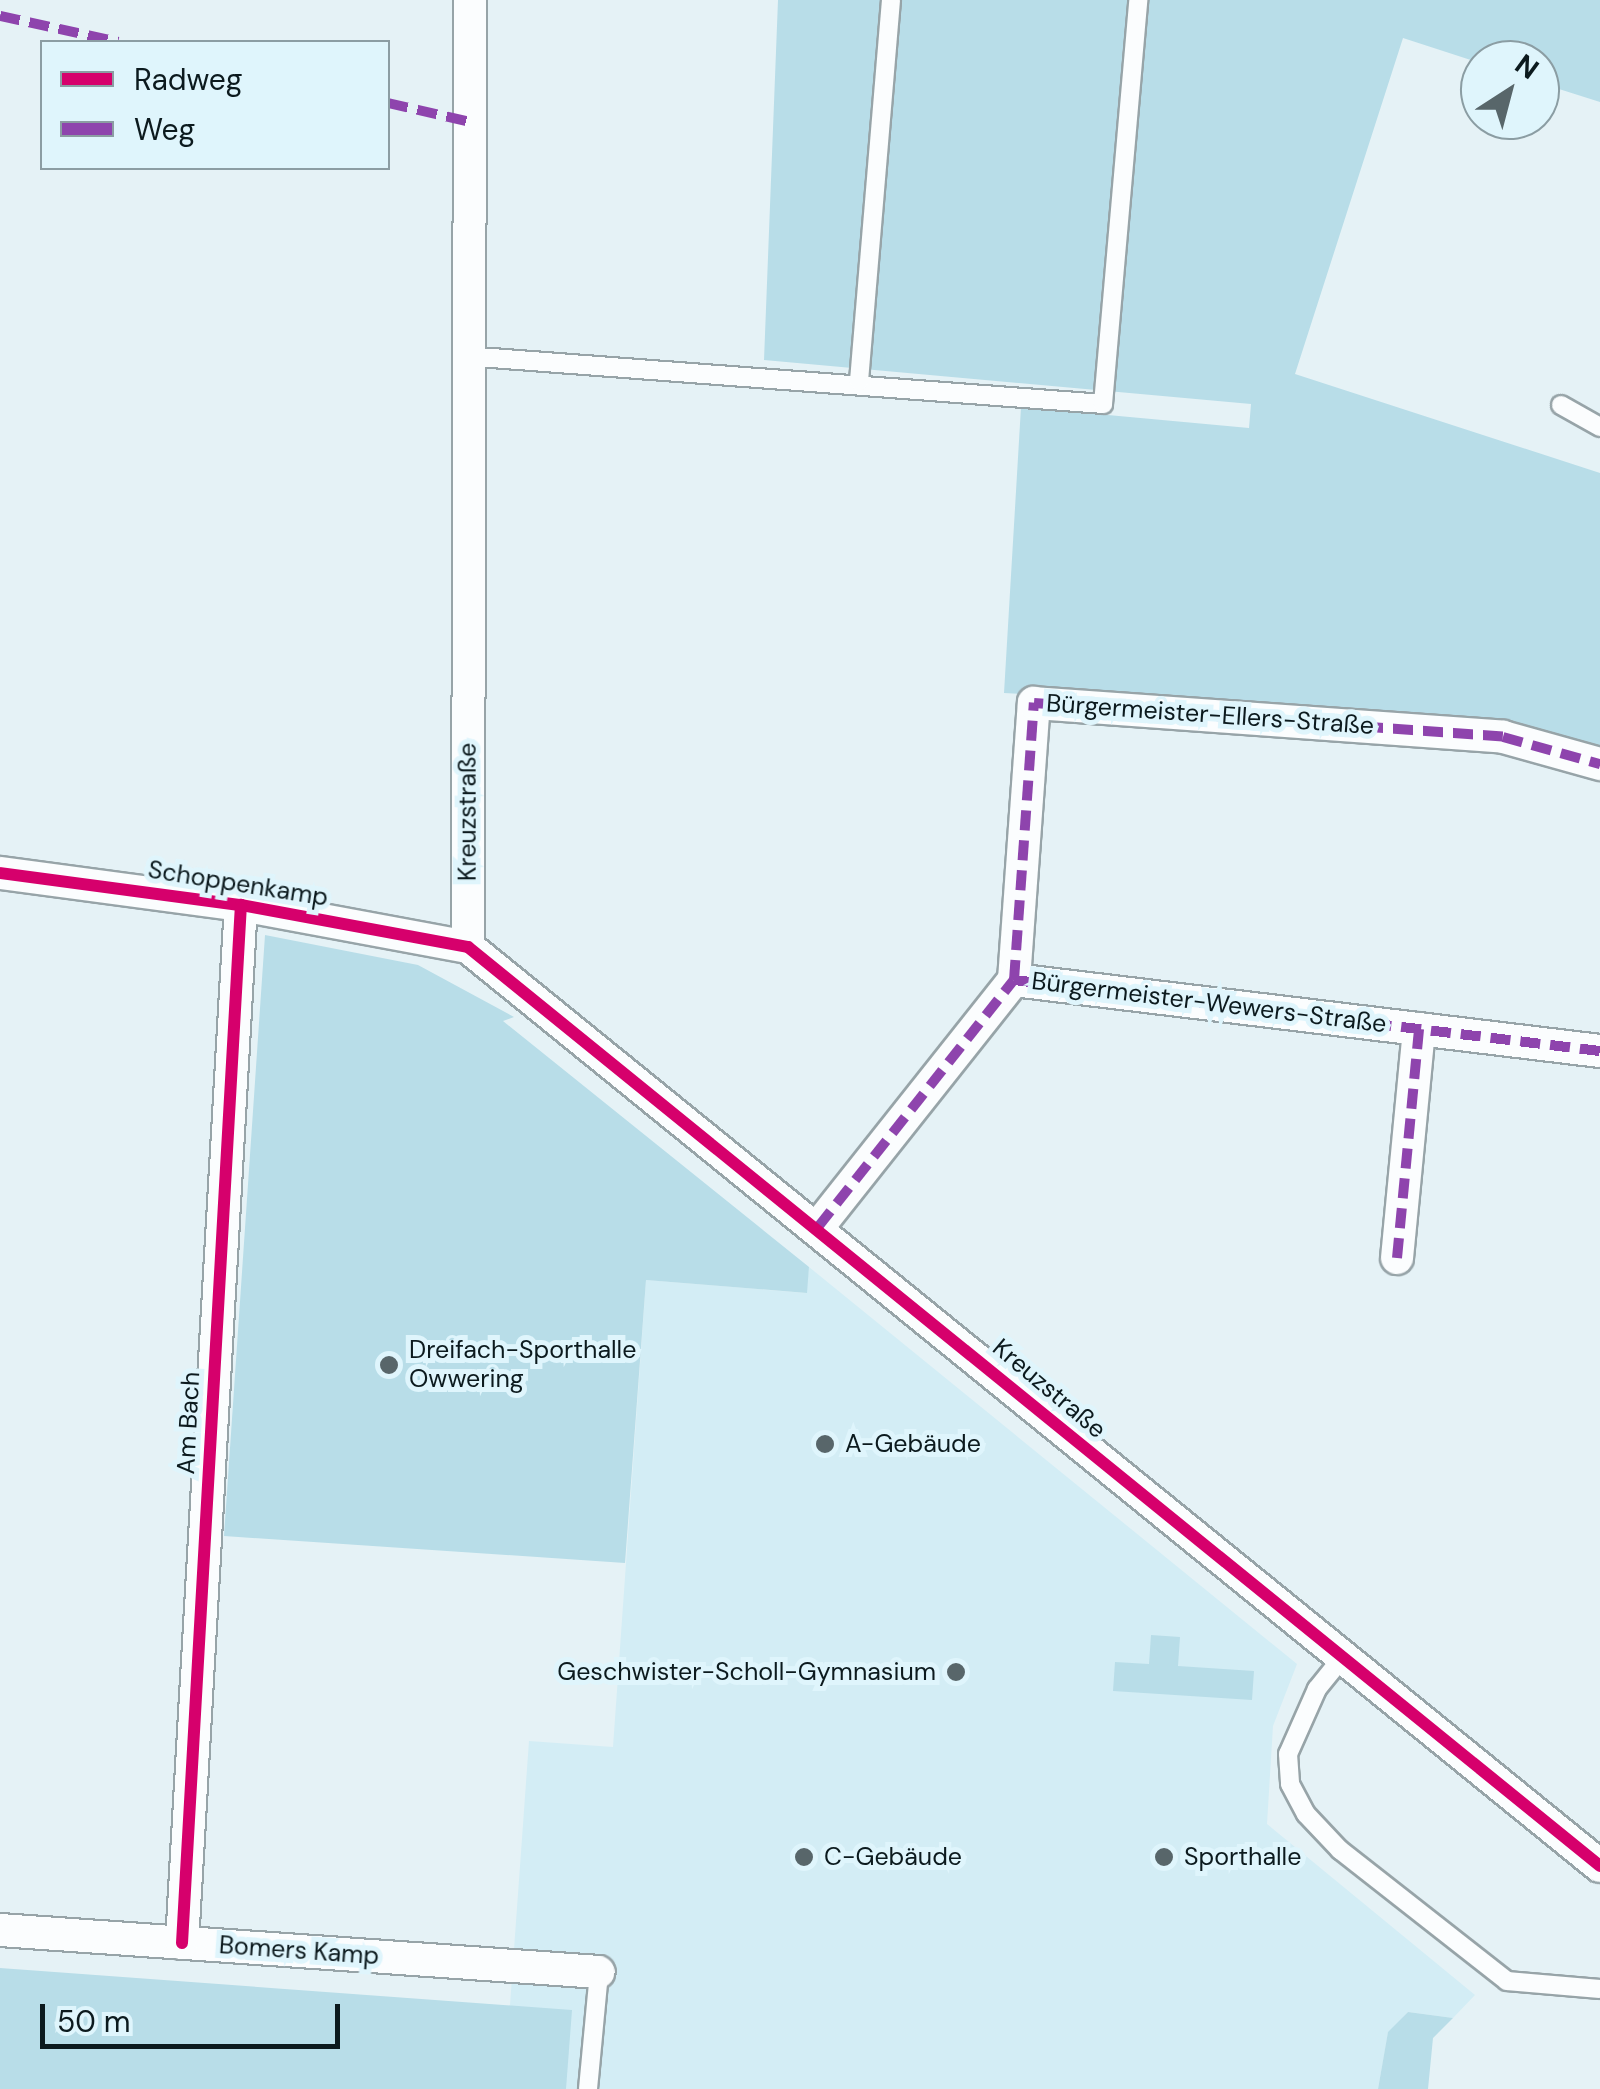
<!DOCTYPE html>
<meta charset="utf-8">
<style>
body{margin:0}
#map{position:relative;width:1600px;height:2089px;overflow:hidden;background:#e5f2f6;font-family:"DM Sans",sans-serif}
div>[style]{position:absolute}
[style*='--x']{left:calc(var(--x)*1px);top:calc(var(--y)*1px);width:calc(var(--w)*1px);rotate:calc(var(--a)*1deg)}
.built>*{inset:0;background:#d3edf5}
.green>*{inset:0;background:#b8dde8}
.roads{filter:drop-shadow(2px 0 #97a4a8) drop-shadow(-2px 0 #97a4a8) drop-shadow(0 2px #97a4a8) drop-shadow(0 -2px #97a4a8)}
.service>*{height:18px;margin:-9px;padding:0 9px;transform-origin:9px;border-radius:9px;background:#fbfdfe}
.minor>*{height:32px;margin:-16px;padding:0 16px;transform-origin:16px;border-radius:16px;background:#fbfdfe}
.quiet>*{height:10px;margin-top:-5px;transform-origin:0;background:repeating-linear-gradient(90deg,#8e44ad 0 20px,transparent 0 30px)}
.cycleway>*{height:12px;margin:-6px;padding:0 6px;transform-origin:6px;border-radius:6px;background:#d6006c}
.dots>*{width:28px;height:28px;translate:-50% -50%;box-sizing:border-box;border:5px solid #dff5fc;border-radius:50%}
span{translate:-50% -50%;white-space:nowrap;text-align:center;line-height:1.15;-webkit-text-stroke:10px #dff5fc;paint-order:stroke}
.street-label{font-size:25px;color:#0c1a1e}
.poi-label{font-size:25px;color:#0c1a1e}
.left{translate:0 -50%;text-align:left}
.right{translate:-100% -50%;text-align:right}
.legend{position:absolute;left:40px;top:40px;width:350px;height:130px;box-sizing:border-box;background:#dff5fc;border:2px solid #8b9da3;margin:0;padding:12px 18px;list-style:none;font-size:30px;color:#0c1a1e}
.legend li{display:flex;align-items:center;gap:20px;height:50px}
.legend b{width:50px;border:2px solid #8b9da3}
.north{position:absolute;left:1460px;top:40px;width:100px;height:100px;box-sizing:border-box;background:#dff5fc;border:2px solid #8b9da3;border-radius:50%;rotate:36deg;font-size:28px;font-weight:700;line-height:40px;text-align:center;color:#0c1a1e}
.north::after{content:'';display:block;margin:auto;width:35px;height:45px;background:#58666a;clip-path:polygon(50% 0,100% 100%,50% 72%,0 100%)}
.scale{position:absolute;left:40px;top:2004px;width:300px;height:45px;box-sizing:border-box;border:5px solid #0c1a1e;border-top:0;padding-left:12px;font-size:30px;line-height:35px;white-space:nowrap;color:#0c1a1e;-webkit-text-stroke:8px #dff5fc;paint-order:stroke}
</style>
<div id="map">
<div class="built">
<div style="clip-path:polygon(809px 1267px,1297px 1664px,1273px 1726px,1267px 1824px,1475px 1995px,1453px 2018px,1408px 2012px,1388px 2033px,1378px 2089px,565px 2089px,510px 2005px,529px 1741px,613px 1747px,646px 1280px,806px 1293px)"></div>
</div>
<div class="green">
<div style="clip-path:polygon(778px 0,1600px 0,1600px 102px,1540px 83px,1540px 60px,1480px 63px,1403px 38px,1295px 374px,1600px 473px,1600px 746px,1493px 720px,1004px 693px,1021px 407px,1249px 428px,1251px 404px,764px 360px)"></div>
<div style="clip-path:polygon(265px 935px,418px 965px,514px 1017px,503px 1021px,809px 1267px,807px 1293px,646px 1280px,625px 1563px,224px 1536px)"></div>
<div style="clip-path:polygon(1151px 1635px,1180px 1637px,1178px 1666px,1254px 1671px,1252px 1700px,1113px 1691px,1115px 1662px,1149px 1664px)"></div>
<div style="clip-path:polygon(0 1968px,572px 2010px,566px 2089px,0 2089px)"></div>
<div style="clip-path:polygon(1408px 2012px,1453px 2018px,1433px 2038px,1428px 2089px,1378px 2089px,1388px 2032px)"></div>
</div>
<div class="roads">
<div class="service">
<div style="--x:465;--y:356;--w:640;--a:4.3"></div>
<div style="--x:1103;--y:404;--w:406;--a:-85"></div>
<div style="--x:859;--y:381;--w:382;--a:-85.2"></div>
<div style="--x:1561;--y:405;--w:45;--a:29.4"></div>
<div style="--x:1342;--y:1658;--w:40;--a:129"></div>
<div style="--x:1317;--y:1689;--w:71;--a:114"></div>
<div style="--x:1288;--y:1754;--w:30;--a:86"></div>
<div style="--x:1290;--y:1784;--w:34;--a:62"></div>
<div style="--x:1306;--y:1814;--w:50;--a:46.6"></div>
<div style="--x:1340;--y:1850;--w:212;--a:38.1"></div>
<div style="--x:1507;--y:1981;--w:93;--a:4.9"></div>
<div style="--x:588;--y:2089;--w:118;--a:-84.6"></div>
</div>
<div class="minor">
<div style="--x:0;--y:873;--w:243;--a:7.6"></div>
<div style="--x:241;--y:905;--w:231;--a:10.5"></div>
<div style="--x:468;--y:947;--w:1458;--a:39.07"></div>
<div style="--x:468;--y:947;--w:947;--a:-89.88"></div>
<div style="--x:1014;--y:980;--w:278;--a:-85.9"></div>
<div style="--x:1034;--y:703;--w:470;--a:4.1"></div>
<div style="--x:1503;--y:737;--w:101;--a:15.6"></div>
<div style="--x:818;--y:1227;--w:315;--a:-51.6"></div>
<div style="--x:1014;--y:980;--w:590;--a:6.91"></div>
<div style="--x:1397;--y:1258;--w:230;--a:-84.5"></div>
<div style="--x:0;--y:1930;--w:600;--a:4.01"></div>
<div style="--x:182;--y:1943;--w:1040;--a:-86.75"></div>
</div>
</div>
<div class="quiet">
<div style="--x:0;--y:16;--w:121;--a:12.4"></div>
<div style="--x:388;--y:103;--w:84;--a:13"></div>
<div style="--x:1014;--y:980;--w:278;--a:-85.9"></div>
<div style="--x:1034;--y:703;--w:470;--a:4.1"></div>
<div style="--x:1503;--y:737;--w:101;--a:15.6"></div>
<div style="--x:818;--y:1227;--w:315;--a:-51.6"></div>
<div style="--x:1014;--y:980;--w:590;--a:6.91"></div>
<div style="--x:1397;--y:1258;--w:230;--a:-84.5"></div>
</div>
<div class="cycleway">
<div style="--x:0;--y:873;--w:243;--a:7.6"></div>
<div style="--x:241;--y:905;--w:231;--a:10.5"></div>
<div style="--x:468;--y:947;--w:1458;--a:39.07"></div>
<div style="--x:182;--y:1943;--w:1040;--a:-86.75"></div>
</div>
<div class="dots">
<div style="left:389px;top:1365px;background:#58666a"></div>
<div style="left:825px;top:1444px;background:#58666a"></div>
<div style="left:956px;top:1672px;background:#58666a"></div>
<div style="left:804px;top:1857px;background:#58666a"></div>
<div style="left:1164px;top:1857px;background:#58666a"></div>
</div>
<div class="street-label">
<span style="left:1210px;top:715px;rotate:4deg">Bürgermeister-Ellers-Straße</span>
<span style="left:468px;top:812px;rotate:-90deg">Kreuzstraße</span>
<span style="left:238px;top:884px;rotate:9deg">Schoppenkamp</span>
<span style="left:1209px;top:1003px;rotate:7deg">Bürgermeister-Wewers-Straße</span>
<span style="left:1049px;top:1389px;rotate:40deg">Kreuzstraße</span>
<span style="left:189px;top:1423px;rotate:-87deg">Am Bach</span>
<span style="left:299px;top:1951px;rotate:4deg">Bomers Kamp</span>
</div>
<div class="poi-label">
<span class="left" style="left:409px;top:1365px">Dreifach-Sporthalle<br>Owwering</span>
<span class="left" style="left:845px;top:1444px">A-Gebäude</span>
<span class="right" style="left:936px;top:1672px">Geschwister-Scholl-Gymnasium</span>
<span class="left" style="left:824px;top:1857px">C-Gebäude</span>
<span class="left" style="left:1184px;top:1857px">Sporthalle</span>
</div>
<ul class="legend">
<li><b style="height:12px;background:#d6006c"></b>Radweg</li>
<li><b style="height:12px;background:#8e44ad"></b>Weg</li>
</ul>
<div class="north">N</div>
<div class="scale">50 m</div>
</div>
